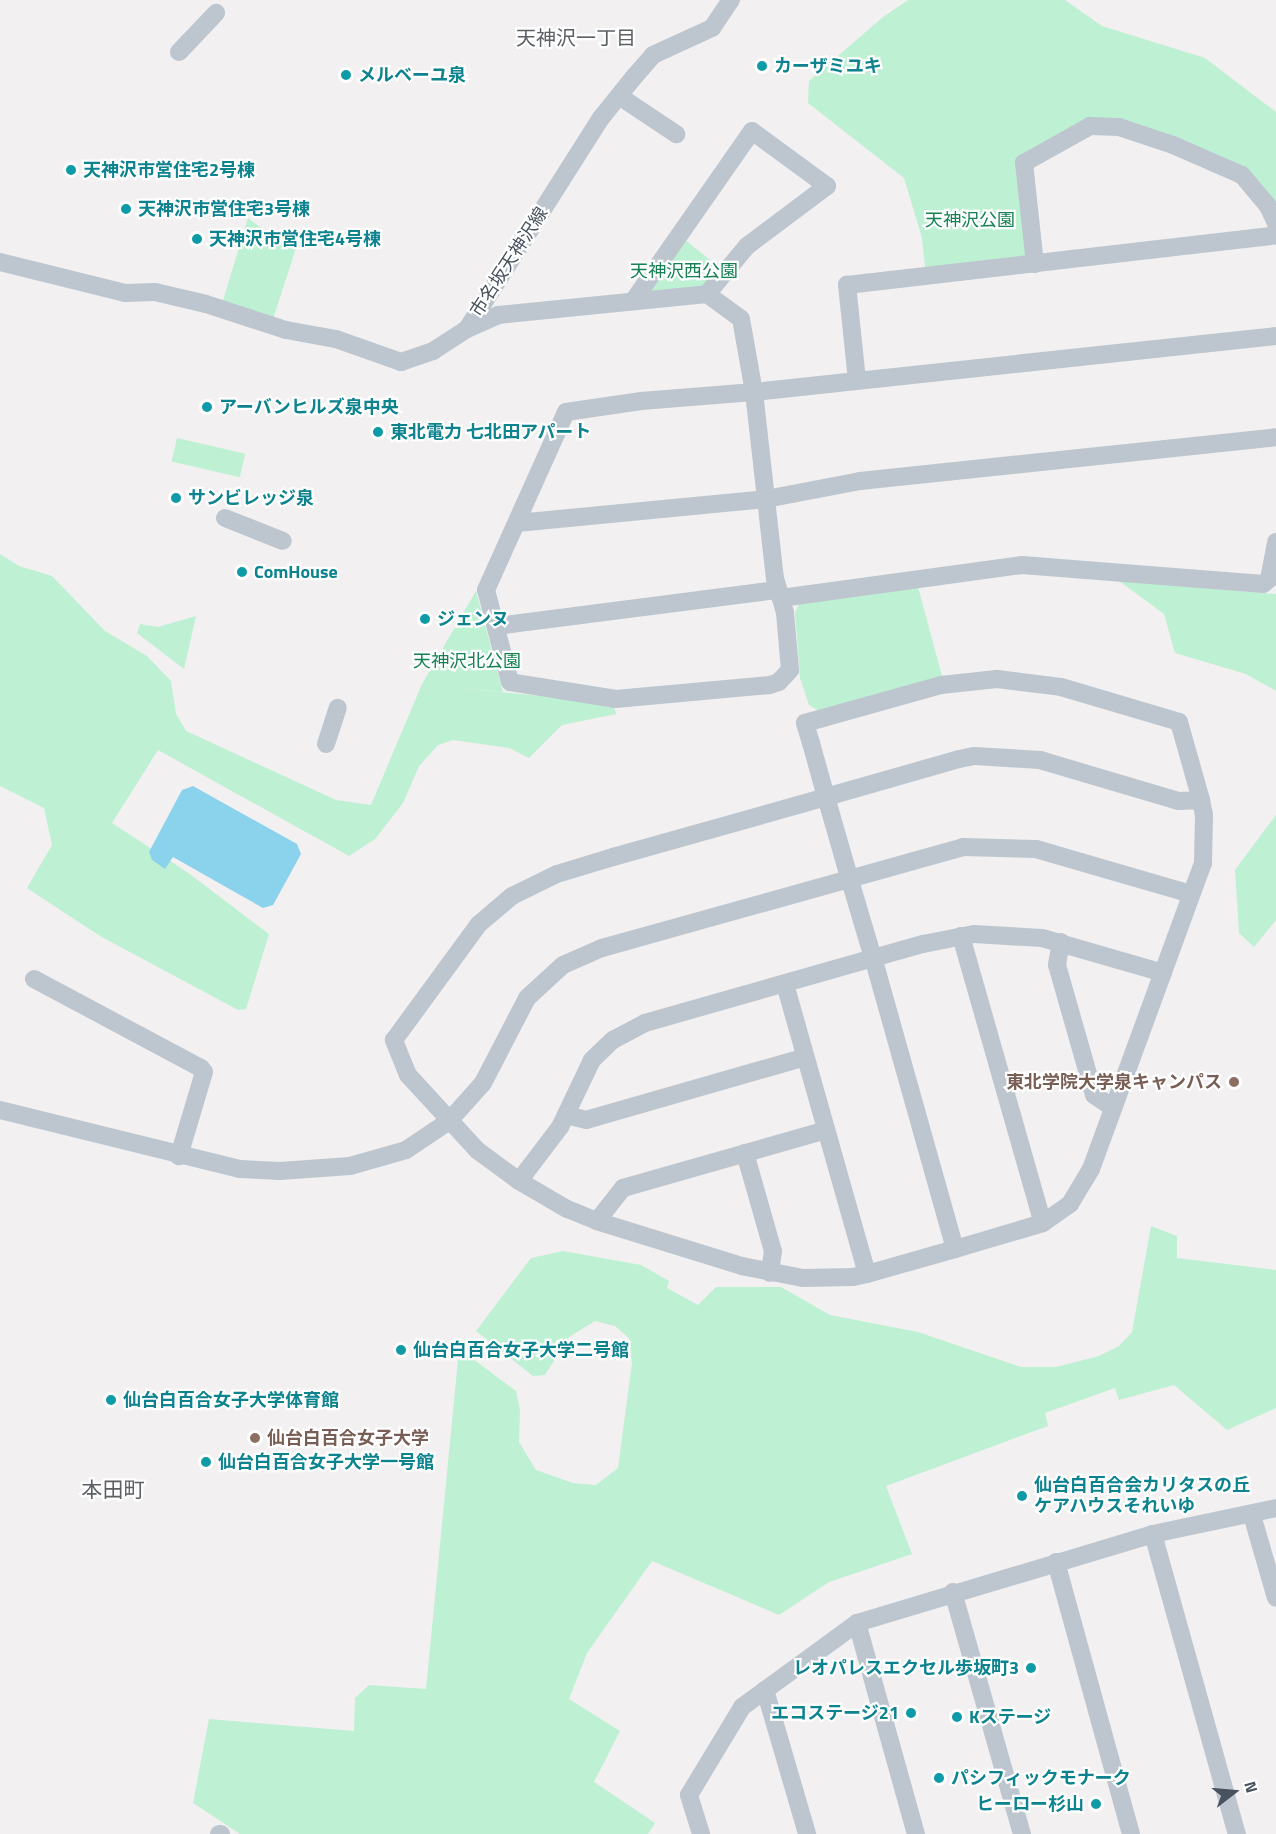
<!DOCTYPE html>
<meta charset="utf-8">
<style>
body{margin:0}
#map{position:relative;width:1276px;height:1834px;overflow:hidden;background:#f2f0f0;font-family:"Titillium Web","Noto Sans JP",sans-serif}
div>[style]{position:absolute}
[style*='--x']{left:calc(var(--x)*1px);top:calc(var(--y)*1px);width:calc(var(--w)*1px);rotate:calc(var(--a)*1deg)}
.green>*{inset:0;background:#bef0d4;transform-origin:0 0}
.water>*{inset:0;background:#8bd3ed}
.minor>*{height:18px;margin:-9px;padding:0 9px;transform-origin:9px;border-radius:9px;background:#bdc6cf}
.dots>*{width:16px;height:16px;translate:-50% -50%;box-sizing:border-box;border:3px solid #fff;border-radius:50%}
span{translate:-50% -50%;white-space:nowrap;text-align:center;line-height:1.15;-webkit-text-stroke:4.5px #fff;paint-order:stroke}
.culture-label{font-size:18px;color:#0d838f;font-weight:700}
.left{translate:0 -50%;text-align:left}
.right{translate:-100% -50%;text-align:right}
.park-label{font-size:18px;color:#168152}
.street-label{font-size:18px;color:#47525e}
.education-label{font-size:18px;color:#785e54;font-weight:700}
.neighbourhood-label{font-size:20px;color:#5c6065}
.quarter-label{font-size:21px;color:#5c6065}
.north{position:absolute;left:1204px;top:1762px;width:60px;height:60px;-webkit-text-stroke:4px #fff;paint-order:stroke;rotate:74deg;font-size:16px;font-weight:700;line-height:24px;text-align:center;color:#47525e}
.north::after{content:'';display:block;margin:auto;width:21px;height:27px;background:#47525e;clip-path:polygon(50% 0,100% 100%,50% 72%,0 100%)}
</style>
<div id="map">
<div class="green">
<div style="clip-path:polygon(908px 0,1065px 0,1102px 26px,1205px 58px,1276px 112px,1276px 223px,1242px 175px,1090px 126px,1024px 163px,1035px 264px,926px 276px,922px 238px,904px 178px,808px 103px,809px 81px,883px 17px)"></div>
<div style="clip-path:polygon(248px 218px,280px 242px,285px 235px,298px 242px,272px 322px,221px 307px)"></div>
<div style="clip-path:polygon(679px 235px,724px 271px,707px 294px,634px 300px)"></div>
<div style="left:177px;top:438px;width:70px;height:24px;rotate:13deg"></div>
<div style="clip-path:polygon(0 554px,19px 566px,52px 576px,105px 631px,147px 656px,171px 681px,176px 714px,186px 731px,336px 800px,371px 805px,422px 684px,476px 591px,503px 692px,427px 685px,613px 703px,616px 714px,562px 725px,529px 758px,509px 748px,453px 740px,438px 745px,419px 766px,403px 803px,375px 839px,349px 856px,158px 750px,112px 823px,187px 872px,269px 934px,246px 1009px,238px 1010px,100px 936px,27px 888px,52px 845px,44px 808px,0 786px)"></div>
<div style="clip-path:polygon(1119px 581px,1276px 594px,1276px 691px,1246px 674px,1175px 653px,1164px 614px)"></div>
<div style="clip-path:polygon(918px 587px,942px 676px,819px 711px,809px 705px,800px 678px,795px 613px,800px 602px)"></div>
<div style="clip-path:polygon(196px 616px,184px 669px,137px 633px,140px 624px,158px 627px)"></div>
<div style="clip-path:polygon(1276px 815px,1276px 920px,1254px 947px,1239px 933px,1235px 870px)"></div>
<div style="clip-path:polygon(1151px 1226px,1177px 1236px,1177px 1258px,1276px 1270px,1276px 1408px,1227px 1430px,1174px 1385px,1119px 1400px,1115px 1388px,1045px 1413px,1048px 1426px,886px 1486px,912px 1554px,829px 1582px,779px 1615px,652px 1561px,587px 1653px,569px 1699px,620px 1731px,594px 1782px,655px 1823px,648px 1834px,240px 1834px,193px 1803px,209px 1719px,354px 1731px,355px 1698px,369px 1685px,426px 1689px,458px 1360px,469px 1356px,516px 1391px,520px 1410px,519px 1442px,536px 1470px,573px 1483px,596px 1485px,618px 1468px,632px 1363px,629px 1338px,615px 1326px,595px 1321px,569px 1337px,545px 1375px,533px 1376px,476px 1331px,531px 1258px,563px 1251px,641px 1265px,669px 1281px,667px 1288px,698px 1305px,716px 1287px,781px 1287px,830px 1315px,918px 1332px,1021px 1367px,1056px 1367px,1099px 1356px,1119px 1346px,1132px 1332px)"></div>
</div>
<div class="water">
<div style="clip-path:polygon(193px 786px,297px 844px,301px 854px,273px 905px,263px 908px,173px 857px,165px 869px,152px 860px,149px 852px,182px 790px)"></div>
</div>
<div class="minor">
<div style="--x:179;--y:52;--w:54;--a:-46.5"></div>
<div style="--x:619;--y:96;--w:69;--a:33.7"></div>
<div style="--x:0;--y:262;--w:129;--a:13.9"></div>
<div style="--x:125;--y:293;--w:30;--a:-2"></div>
<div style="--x:155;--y:292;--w:52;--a:13.2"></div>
<div style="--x:206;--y:304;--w:84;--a:18"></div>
<div style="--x:286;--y:330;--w:51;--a:10.2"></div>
<div style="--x:336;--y:339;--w:69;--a:19.5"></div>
<div style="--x:401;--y:362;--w:34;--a:-19"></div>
<div style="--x:433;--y:351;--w:40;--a:-32.9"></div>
<div style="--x:467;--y:329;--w:250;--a:-57.6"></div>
<div style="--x:601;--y:118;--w:53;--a:-51.2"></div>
<div style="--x:634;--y:77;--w:29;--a:-49"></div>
<div style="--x:653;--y:55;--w:65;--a:-24.6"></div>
<div style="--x:712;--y:28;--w:34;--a:-56"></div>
<div style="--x:1035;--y:264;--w:102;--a:-96.2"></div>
<div style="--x:1024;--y:163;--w:76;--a:-29.3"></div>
<div style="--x:1090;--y:126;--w:29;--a:2"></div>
<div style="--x:1119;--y:127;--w:57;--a:18.4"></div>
<div style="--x:1173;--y:145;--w:75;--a:23.5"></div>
<div style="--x:1242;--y:175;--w:40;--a:50"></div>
<div style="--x:1268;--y:206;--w:19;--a:65"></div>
<div style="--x:634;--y:300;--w:206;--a:-55.1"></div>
<div style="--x:752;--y:131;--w:93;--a:36.3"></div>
<div style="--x:827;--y:186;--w:100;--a:143.1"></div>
<div style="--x:747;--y:246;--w:62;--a:129.8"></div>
<div style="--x:467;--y:329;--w:34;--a:-24"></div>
<div style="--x:498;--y:315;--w:210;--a:-5.7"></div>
<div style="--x:707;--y:294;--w:42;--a:36.3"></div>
<div style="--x:741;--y:319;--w:74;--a:79.9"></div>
<div style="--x:754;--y:392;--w:187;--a:83.6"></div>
<div style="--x:775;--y:578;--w:36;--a:74"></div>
<div style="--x:785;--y:613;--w:57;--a:85"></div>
<div style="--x:790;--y:670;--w:16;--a:133"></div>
<div style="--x:779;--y:682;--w:9;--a:162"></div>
<div style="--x:770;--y:685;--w:155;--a:174.8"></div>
<div style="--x:616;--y:699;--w:107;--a:-170.9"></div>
<div style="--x:510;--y:682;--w:95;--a:-104.6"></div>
<div style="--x:486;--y:590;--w:195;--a:-65.8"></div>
<div style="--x:566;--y:412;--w:76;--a:-8.3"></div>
<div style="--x:641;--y:401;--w:113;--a:-4.6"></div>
<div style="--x:754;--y:392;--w:525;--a:-6.12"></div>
<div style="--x:857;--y:380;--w:96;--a:-96"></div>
<div style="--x:847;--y:285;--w:432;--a:-6.6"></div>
<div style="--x:225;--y:518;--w:62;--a:21.6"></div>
<div style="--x:517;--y:523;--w:250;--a:-5.5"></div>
<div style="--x:766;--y:499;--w:96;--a:-10.8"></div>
<div style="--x:860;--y:481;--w:418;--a:-6"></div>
<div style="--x:781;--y:598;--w:243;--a:-7.8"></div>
<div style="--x:1022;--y:565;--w:242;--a:4.5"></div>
<div style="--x:1263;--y:584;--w:8;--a:-40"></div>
<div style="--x:1269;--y:579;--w:38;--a:-79"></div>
<div style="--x:496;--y:626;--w:284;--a:-7.3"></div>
<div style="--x:326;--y:744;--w:38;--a:-72"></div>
<div style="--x:961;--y:936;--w:298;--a:74.1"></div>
<div style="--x:1061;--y:942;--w:23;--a:100"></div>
<div style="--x:1057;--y:965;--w:135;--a:74.1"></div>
<div style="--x:1094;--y:1095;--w:23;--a:34"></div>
<div style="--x:34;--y:979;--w:189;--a:28.1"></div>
<div style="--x:201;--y:1068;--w:5;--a:53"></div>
<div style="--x:204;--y:1072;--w:88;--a:106.6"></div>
<div style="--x:785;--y:984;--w:301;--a:74.2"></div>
<div style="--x:0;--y:1110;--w:247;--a:13.8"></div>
<div style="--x:240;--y:1169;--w:40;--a:2.9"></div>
<div style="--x:280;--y:1171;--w:70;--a:-4.1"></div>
<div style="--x:350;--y:1166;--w:58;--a:-15.9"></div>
<div style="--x:406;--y:1150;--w:52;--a:-34"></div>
<div style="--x:449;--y:1121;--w:51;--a:-48.2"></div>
<div style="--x:483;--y:1083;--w:96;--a:-62.6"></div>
<div style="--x:527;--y:998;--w:49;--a:-42.5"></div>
<div style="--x:563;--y:965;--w:43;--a:-23.6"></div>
<div style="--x:602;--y:948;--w:375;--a:-15.6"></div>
<div style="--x:963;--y:847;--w:73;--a:1.6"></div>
<div style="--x:1036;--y:849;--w:161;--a:16.2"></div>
<div style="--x:566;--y:1115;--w:21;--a:14"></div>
<div style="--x:586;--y:1120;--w:228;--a:-16"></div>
<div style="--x:745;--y:1153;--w:102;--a:74.1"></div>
<div style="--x:773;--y:1251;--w:22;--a:98"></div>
<div style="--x:519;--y:1181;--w:68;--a:-52.8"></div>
<div style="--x:560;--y:1127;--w:74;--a:-64.5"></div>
<div style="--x:592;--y:1060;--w:29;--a:-44"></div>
<div style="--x:613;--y:1040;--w:36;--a:-28"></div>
<div style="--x:645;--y:1023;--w:289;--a:-15.9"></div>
<div style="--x:923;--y:944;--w:52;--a:-11.1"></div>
<div style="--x:974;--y:934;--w:68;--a:3.4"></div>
<div style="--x:1042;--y:938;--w:126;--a:16.1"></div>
<div style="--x:597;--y:1221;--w:42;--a:-51.8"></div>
<div style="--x:623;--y:1188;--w:211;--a:-15.9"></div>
<div style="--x:955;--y:1249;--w:302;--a:-105.7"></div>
<div style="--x:873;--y:958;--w:84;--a:-106.5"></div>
<div style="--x:849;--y:877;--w:83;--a:-106"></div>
<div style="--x:826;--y:797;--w:56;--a:-105.5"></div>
<div style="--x:811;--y:743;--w:21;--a:-107"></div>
<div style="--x:805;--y:723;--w:141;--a:-15.6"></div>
<div style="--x:941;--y:685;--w:56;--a:-6.1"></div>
<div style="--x:997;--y:679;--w:64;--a:7.1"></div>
<div style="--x:1061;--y:687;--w:123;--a:16.5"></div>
<div style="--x:1179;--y:722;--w:81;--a:74.2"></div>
<div style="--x:1201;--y:800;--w:15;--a:79"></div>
<div style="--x:1204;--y:815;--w:48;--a:91.2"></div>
<div style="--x:1203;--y:863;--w:326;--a:110.1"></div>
<div style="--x:1091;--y:1169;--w:41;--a:121"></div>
<div style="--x:1070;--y:1204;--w:33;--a:145"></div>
<div style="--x:1043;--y:1223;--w:92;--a:163.5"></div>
<div style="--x:955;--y:1249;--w:91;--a:164.1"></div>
<div style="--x:867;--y:1274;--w:14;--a:168"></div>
<div style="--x:853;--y:1277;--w:50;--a:178.9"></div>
<div style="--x:803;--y:1278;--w:62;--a:-168.9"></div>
<div style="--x:742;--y:1266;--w:152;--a:-162.8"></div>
<div style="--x:597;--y:1221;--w:32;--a:-158"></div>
<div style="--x:567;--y:1209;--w:56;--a:-149.7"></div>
<div style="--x:519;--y:1181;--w:52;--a:-143.6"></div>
<div style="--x:477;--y:1150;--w:102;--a:-132.6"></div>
<div style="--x:408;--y:1075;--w:38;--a:-112"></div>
<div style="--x:394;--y:1040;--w:144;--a:-53.8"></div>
<div style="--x:479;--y:924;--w:43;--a:-40.3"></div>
<div style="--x:512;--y:896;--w:50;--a:-26.1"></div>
<div style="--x:557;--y:874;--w:59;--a:-16.9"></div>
<div style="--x:613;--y:857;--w:221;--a:-15.7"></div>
<div style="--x:826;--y:797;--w:138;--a:-15.9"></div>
<div style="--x:959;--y:759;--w:16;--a:-11"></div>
<div style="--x:975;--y:756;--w:65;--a:3.5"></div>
<div style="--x:1040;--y:760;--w:144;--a:16.5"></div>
<div style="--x:1178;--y:801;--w:23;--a:-2"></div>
<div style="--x:1252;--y:1515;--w:86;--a:73.9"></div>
<div style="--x:1153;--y:1534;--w:312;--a:74.4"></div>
<div style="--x:1056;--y:1562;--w:282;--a:74.6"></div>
<div style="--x:953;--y:1592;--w:252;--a:74.1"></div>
<div style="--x:857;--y:1623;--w:219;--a:74.4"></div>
<div style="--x:765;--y:1690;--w:150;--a:73.7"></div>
<div style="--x:219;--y:1834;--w:2;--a:0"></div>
<div style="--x:701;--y:1834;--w:41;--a:-107.1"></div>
<div style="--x:689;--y:1795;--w:103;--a:-58.9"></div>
<div style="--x:742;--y:1707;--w:142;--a:-36.1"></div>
<div style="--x:857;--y:1623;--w:309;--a:-16.7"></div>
<div style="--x:1153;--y:1534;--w:126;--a:-11.9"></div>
</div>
<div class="dots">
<div style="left:762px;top:66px;background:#0f9aa8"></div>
<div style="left:346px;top:75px;background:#0f9aa8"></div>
<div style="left:71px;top:170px;background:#0f9aa8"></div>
<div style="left:126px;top:209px;background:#0f9aa8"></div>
<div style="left:197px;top:239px;background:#0f9aa8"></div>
<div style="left:207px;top:407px;background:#0f9aa8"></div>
<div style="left:378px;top:432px;background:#0f9aa8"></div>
<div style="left:176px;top:498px;background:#0f9aa8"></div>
<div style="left:242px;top:572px;background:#0f9aa8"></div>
<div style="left:425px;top:619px;background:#0f9aa8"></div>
<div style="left:1234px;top:1082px;background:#8d6e63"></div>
<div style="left:401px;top:1350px;background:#0f9aa8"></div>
<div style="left:111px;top:1400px;background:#0f9aa8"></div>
<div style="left:255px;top:1438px;background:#8d6e63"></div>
<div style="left:206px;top:1462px;background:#0f9aa8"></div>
<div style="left:1022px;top:1496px;background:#0f9aa8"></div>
<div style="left:1031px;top:1668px;background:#0f9aa8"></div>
<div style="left:911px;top:1713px;background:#0f9aa8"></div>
<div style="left:957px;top:1717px;background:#0f9aa8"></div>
<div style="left:939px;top:1778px;background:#0f9aa8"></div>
<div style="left:1096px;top:1804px;background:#0f9aa8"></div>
</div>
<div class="culture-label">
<span class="left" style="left:774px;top:66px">カーザミユキ</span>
<span class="left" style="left:358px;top:75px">メルベーユ泉</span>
<span class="left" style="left:83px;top:170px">天神沢市営住宅2号棟</span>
<span class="left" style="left:138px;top:209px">天神沢市営住宅3号棟</span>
<span class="left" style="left:209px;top:239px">天神沢市営住宅4号棟</span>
<span class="left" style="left:219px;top:407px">アーバンヒルズ泉中央</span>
<span class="left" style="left:390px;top:432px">東北電力 七北田アパート</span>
<span class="left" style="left:188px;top:498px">サンビレッジ泉</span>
<span class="left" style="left:254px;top:572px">ComHouse</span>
<span class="left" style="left:437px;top:619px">ジェンヌ</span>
<span class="left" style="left:413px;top:1350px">仙台白百合女子大学二号館</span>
<span class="left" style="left:123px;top:1400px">仙台白百合女子大学体育館</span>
<span class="left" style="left:218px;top:1462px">仙台白百合女子大学一号館</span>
<span class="left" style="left:1034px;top:1496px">仙台白百合会カリタスの丘<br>ケアハウスそれいゆ</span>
<span class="right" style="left:1019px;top:1668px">レオパレスエクセル歩坂町3</span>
<span class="right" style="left:899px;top:1713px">エコステージ21</span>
<span class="left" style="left:969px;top:1717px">Kステージ</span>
<span class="left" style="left:951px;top:1778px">パシフィックモナーク</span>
<span class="right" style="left:1084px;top:1804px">ヒーロー杉山</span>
</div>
<div class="park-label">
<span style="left:970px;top:220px">天神沢公園</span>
<span style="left:684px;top:271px">天神沢西公園</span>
<span style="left:467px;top:661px">天神沢北公園</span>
</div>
<div class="street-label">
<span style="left:509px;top:262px;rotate:-57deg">市名坂天神沢線</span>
</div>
<div class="education-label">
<span class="right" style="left:1222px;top:1082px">東北学院大学泉キャンパス</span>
<span class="left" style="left:267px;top:1438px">仙台白百合女子大学</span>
</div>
<div class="neighbourhood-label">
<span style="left:576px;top:37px">天神沢一丁目</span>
</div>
<div class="quarter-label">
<span style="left:113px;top:1489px">本田町</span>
</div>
<div class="north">N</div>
</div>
